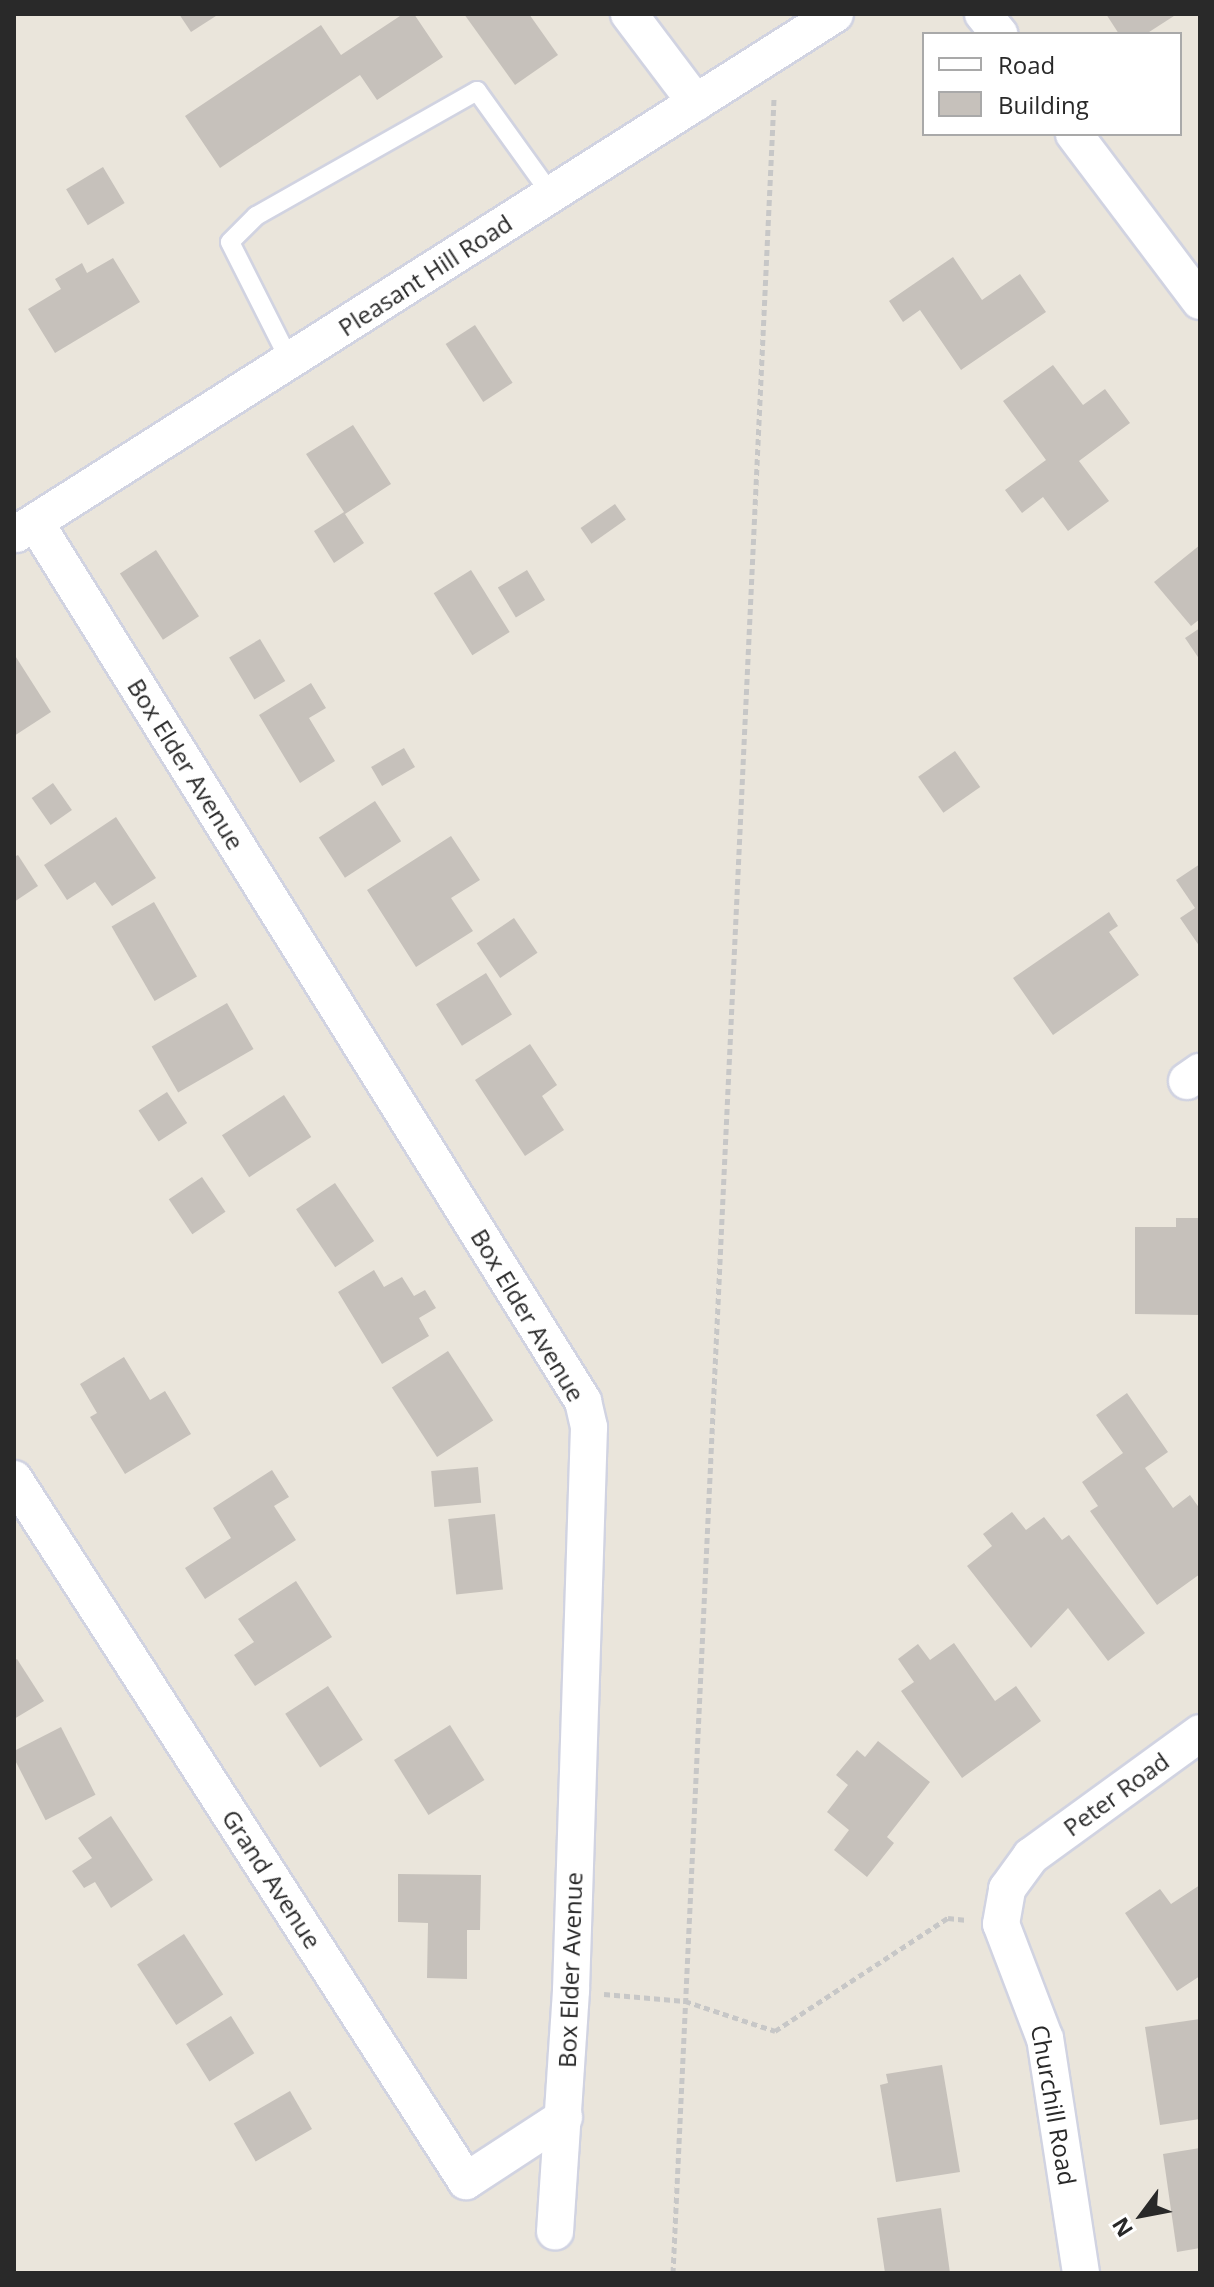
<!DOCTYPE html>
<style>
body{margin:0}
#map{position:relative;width:1214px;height:2287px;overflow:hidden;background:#eae5db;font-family:"Open Sans",sans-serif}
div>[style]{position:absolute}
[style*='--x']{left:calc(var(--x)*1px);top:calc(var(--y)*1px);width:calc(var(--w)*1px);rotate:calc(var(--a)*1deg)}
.building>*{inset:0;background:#c6c1bb;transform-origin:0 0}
.path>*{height:5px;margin-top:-2.5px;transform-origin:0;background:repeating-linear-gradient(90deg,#c7c7c7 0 6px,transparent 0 10px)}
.roads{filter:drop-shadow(2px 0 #d1d3e1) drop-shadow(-2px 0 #d1d3e1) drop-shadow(0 2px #d1d3e1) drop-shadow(0 -2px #d1d3e1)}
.service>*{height:18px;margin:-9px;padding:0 9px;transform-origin:9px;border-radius:9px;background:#fff}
.minor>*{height:36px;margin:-18px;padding:0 18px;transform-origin:18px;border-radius:18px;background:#fff}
span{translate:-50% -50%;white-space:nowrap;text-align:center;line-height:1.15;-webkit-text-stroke:6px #fff;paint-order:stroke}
.street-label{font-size:24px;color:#292929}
.frame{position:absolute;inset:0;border:16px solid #292929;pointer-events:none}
.legend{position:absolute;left:922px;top:32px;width:260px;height:104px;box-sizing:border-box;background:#fff;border:2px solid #a9a9a9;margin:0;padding:10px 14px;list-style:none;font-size:24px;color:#292929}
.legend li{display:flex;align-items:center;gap:16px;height:40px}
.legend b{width:40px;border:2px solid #a9a9a9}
.north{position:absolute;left:1102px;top:2175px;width:80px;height:80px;-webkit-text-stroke:6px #fff;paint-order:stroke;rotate:238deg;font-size:22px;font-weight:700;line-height:32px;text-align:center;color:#292929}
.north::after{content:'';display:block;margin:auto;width:28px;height:36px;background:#292929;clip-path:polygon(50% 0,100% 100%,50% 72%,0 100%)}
</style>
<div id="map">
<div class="building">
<div style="clip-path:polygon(179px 14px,219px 14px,191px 32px)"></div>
<div style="clip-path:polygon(403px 14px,414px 14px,443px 57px,377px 100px,360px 75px,220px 168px,185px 116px,321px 25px,341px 55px)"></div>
<div style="clip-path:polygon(464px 14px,529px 14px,558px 55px,515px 85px)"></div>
<div style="clip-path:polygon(1106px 14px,1177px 14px,1146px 34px,1119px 34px)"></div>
<div style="left:103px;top:167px;width:42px;height:43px;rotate:59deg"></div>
<div style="clip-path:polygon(953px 257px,982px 300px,1020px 274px,1046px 312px,961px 370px,920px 310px,903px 322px,889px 301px)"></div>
<div style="clip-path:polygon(113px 258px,140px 302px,55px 353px,28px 309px,61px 289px,55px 279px,82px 263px,87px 273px)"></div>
<div style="left:475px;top:325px;width:69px;height:35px;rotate:57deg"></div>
<div style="clip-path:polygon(1053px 365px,1083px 405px,1105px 389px,1130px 423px,1079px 461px,1109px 501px,1068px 531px,1043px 497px,1022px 513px,1005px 490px,1046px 460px,1003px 401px)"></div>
<div style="clip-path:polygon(353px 425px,391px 484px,345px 514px,364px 543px,334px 563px,314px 531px,344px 512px,306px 454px)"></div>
<div style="left:615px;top:504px;width:19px;height:42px;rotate:55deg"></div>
<div style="clip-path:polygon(1200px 545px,1200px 619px,1191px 626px,1154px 582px)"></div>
<div style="left:156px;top:550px;width:79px;height:43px;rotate:57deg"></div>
<div style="left:471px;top:570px;width:73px;height:44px;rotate:58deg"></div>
<div style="left:527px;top:570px;width:35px;height:34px;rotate:59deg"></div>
<div style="clip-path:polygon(1200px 628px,1200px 660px,1185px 638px)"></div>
<div style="left:260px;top:639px;width:49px;height:36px;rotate:59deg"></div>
<div style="clip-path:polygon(14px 654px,51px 712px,14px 736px)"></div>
<div style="clip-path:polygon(311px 683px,326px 708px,309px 718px,335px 761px,300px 783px,259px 715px)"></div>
<div style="left:404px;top:748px;width:22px;height:38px;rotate:60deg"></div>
<div style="left:955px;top:751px;width:44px;height:45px;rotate:55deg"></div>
<div style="left:53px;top:783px;width:33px;height:26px;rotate:55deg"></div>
<div style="left:375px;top:801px;width:48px;height:67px;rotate:57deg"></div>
<div style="clip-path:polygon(116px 817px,156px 878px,112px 906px,95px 882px,67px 900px,44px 865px)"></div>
<div style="clip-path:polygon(451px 836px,480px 880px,451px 898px,473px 931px,416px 967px,367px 890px)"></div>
<div style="clip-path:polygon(18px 855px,38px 886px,14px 902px,14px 857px)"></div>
<div style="clip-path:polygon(1200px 864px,1200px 947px,1180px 918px,1195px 908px,1176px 880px)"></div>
<div style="left:154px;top:902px;width:86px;height:49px;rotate:60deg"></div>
<div style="clip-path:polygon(1109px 912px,1118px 926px,1109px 932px,1139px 975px,1053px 1035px,1013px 978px)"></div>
<div style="left:514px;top:918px;width:42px;height:45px;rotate:56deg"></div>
<div style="left:486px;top:973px;width:49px;height:59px;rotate:58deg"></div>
<div style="left:227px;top:1003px;width:53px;height:87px;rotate:60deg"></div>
<div style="clip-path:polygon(530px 1044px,557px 1085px,542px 1096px,564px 1130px,525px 1156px,475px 1080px)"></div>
<div style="left:167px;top:1092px;width:37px;height:34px;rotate:57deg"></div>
<div style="left:284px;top:1095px;width:50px;height:74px;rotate:57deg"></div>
<div style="left:202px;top:1177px;width:42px;height:40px;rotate:56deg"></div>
<div style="left:335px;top:1183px;width:70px;height:47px;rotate:56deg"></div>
<div style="clip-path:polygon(1176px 1218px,1200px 1218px,1200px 1315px,1135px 1314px,1135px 1227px,1176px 1227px)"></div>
<div style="clip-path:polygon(374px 1270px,384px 1287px,402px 1277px,414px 1296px,425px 1290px,436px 1308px,419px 1318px,429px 1336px,382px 1364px,338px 1292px)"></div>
<div style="left:448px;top:1351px;width:83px;height:67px;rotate:57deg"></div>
<div style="clip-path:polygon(124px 1357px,150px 1400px,165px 1391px,191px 1434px,125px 1474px,90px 1417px,97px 1413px,80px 1384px)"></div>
<div style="clip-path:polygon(1127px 1393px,1168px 1452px,1145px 1468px,1173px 1508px,1190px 1495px,1200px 1509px,1200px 1574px,1157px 1605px,1090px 1511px,1098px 1506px,1082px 1482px,1123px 1453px,1096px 1415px)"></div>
<div style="left:478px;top:1467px;width:36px;height:47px;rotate:85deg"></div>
<div style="clip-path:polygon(272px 1470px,289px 1497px,274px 1506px,296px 1540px,205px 1599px,185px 1568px,231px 1538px,213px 1508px)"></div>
<div style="clip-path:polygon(1012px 1512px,1026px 1530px,1044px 1517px,1062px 1540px,1069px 1535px,1145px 1633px,1108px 1661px,1068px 1608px,1031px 1648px,967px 1566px,992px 1546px,983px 1534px)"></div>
<div style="left:495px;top:1514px;width:76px;height:47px;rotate:84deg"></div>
<div style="clip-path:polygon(296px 1581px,332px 1637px,255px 1686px,234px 1655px,254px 1642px,238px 1619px)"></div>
<div style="clip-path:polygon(954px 1643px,995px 1701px,1016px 1686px,1041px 1721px,962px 1778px,901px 1691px,914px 1682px,898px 1659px,918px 1644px,930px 1660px)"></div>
<div style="clip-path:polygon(17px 1659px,44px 1701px,14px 1719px,14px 1661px)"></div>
<div style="left:328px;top:1686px;width:64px;height:51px;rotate:57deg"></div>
<div style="left:450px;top:1725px;width:65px;height:66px;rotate:58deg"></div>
<div style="left:61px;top:1727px;width:76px;height:56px;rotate:63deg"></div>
<div style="clip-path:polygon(878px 1741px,930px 1782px,887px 1837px,894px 1843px,867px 1877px,834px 1850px,849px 1830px,827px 1812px,848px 1785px,836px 1775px,857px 1750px,865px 1757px)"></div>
<div style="clip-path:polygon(111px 1816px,153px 1880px,111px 1908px,95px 1882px,84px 1888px,72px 1871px,92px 1858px,78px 1838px)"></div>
<div style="clip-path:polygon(398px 1874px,481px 1875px,480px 1930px,467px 1930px,467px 1979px,427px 1978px,428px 1923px,398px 1922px)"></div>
<div style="clip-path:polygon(1200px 1885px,1200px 1976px,1177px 1991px,1125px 1913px,1160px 1889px,1171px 1904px)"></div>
<div style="left:184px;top:1934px;width:72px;height:56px;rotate:57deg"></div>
<div style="left:231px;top:2016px;width:44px;height:53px;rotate:58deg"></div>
<div style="clip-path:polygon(1200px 2019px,1200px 2119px,1160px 2125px,1145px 2027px)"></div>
<div style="clip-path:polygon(942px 2065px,960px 2172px,896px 2182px,880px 2085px,888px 2083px,886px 2074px)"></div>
<div style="left:290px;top:2091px;width:44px;height:65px;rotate:60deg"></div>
<div style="clip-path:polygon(1200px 2148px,1200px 2248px,1177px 2252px,1163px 2154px)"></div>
<div style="clip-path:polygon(941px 2208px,950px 2273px,885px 2273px,877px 2218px)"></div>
</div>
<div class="path">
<div style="--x:604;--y:1994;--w:81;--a:4.9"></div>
<div style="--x:685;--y:2001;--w:95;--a:18.4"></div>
<div style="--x:775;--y:2031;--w:207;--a:-33.2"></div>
<div style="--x:948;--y:1918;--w:19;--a:6"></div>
<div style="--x:673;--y:2273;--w:2179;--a:-87.34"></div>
</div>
<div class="roads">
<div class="service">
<div style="--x:290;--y:361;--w:133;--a:-116.8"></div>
<div style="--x:230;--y:242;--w:37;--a:-45"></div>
<div style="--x:256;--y:216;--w:254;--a:-29.5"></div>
<div style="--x:477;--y:91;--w:127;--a:54.3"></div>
</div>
<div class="minor">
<div style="--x:629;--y:14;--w:111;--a:53"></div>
<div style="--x:983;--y:14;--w:26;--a:51"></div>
<div style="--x:1074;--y:134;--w:209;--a:53"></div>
<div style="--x:35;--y:522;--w:1036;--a:58.06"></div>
<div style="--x:583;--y:1401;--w:27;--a:77"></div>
<div style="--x:589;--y:1427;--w:564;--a:91.83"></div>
<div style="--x:571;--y:1991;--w:241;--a:93.8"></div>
<div style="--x:16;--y:534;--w:970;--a:-32.41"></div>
<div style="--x:1187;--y:1081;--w:16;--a:-35"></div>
<div style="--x:14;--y:1479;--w:835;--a:57.22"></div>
<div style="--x:466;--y:2181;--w:117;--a:-33.1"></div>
<div style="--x:1081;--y:2273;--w:237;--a:-98.7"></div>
<div style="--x:1045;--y:2039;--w:123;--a:-110.9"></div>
<div style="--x:1001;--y:1924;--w:36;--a:-80"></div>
<div style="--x:1007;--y:1889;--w:41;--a:-54"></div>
<div style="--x:1031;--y:1856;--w:209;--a:-36"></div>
</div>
</div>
<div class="street-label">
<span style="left:425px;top:275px;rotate:-33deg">Pleasant Hill Road</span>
<span style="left:186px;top:764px;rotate:58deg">Box Elder Avenue</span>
<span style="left:528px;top:1315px;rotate:59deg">Box Elder Avenue</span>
<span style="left:1116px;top:1794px;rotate:-36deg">Peter Road</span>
<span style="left:272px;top:1879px;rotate:57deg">Grand Avenue</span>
<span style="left:570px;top:1970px;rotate:-88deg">Box Elder Avenue</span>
<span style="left:1054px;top:2105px;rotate:80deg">Churchill Road</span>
</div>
<div class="frame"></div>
<ul class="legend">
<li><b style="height:10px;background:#fff"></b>Road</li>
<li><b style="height:22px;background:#c6c1bb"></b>Building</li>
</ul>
<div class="north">N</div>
</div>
